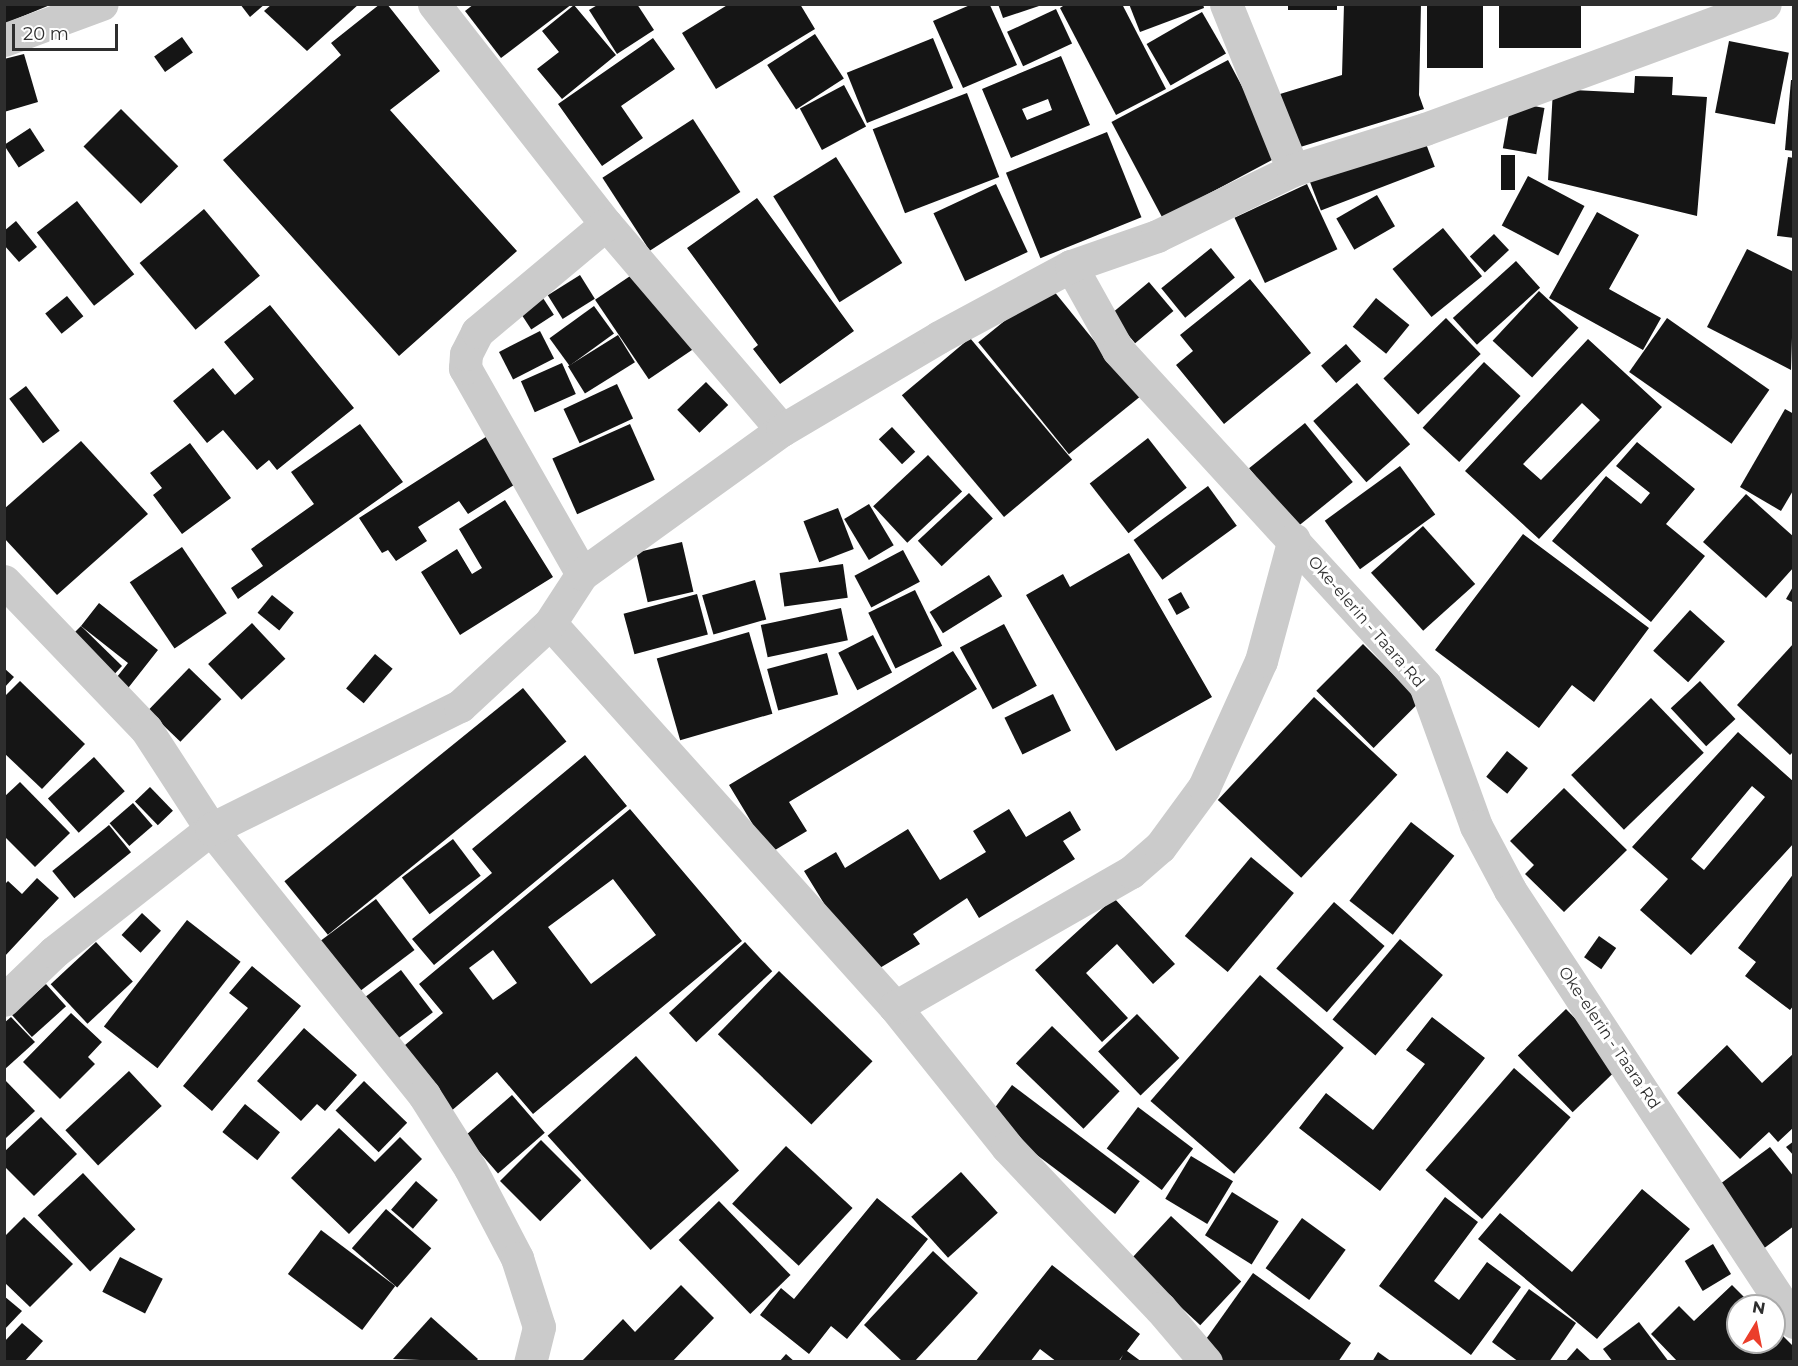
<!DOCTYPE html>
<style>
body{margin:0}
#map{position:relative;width:1798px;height:1366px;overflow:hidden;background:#fff;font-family:Montserrat,sans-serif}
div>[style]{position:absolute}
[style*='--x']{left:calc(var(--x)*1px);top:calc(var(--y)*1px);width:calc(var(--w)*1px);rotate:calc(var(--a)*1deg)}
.building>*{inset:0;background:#151515;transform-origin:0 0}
.minor>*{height:33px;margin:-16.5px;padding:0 16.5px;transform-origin:16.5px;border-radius:16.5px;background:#cbcbcb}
span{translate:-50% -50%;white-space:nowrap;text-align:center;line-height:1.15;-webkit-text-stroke:6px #fff;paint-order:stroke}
.street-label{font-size:16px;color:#2e2e2e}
.frame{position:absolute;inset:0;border:6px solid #2e2e2e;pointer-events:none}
.north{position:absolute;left:1726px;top:1294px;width:60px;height:60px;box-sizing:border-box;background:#fff;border:2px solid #ababab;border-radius:50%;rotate:10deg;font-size:16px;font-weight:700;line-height:24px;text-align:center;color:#2e2e2e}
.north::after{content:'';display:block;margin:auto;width:21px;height:27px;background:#eb3e2b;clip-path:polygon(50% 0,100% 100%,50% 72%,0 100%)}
.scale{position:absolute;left:12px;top:24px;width:106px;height:27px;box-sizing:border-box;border:3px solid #2e2e2e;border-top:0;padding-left:8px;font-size:18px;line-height:21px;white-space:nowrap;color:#2e2e2e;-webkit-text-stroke:4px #fff;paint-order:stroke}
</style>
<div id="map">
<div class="building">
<div style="clip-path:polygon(240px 4px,265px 4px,250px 17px)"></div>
<div style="clip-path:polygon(272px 4px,359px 4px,307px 51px,264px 11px)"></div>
<div style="clip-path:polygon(380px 4px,387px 4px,440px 71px,390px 110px,517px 251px,399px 356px,223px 160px,341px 55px,331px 43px)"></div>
<div style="clip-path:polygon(474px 4px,572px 4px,501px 58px,465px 11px)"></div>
<div style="clip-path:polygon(599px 4px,637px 4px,654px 30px,617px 54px,589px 10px)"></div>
<div style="clip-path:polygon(729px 4px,800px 4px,815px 29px,716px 89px,682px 33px)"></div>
<div style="clip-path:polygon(998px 4px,1042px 4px,1042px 5px,1003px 18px)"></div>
<div style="clip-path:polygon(1066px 4px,1122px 4px,1166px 89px,1116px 115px,1060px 8px)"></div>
<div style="clip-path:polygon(1129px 4px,1203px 4px,1204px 8px,1140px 32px)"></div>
<div style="left:1288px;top:4px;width:49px;height:6px"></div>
<div style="clip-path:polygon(1344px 4px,1421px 4px,1419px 95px,1424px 109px,1297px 148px,1280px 94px,1342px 75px)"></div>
<div style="left:1427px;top:4px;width:56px;height:64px"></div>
<div style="left:1499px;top:4px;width:82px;height:44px"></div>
<div style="clip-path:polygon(4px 5px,50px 5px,4px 24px)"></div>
<div style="clip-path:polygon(574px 5px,616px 55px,562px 99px,537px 69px,559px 52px,542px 31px)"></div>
<div style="clip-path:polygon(970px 5px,990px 5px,1017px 65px,963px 88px,933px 21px)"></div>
<div style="left:1056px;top:9px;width:38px;height:54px;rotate:65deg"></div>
<div style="left:1202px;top:12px;width:48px;height:64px;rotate:60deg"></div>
<div style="left:815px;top:34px;width:53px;height:57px;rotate:57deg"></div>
<div style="left:182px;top:37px;width:19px;height:34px;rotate:55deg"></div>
<div style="clip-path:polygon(653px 38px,675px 69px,621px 106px,643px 138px,602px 166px,558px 104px)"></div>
<div style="left:933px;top:38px;width:54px;height:93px;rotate:68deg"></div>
<div style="left:1729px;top:41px;width:61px;height:73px;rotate:11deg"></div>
<div style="clip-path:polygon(24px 54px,38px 102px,4px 112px,4px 59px)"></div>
<div style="clip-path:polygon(evenodd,1061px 56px,1090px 125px,1011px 158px,982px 89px,1061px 56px,1048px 99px,1052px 110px,1027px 120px,1022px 109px,1048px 99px)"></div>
<div style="left:1228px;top:60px;width:109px;height:132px;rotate:62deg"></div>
<div style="clip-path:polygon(1635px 76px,1673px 77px,1672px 95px,1707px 97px,1697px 216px,1548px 180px,1553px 89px,1634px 93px)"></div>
<div style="clip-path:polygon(1791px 80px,1794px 80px,1794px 151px,1785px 150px)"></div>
<div style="left:844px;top:85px;width:47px;height:50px;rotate:62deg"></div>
<div style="left:967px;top:93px;width:90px;height:101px;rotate:69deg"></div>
<div style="left:1511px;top:102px;width:34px;height:47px;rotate:10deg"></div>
<div style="left:121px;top:109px;width:81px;height:53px;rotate:45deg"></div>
<div style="left:693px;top:119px;width:87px;height:108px;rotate:57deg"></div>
<div style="left:30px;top:128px;width:27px;height:31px;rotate:57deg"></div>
<div style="left:1107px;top:132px;width:92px;height:109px;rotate:68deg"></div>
<div style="left:1423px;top:136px;width:33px;height:122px;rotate:69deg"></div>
<div style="left:1501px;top:155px;width:14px;height:35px"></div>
<div style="left:836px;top:157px;width:125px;height:74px;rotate:58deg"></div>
<div style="clip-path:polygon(1788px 157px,1794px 158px,1794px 238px,1777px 236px)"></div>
<div style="left:1528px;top:176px;width:64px;height:56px;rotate:28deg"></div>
<div style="left:996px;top:184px;width:75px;height:69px;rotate:65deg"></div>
<div style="left:1307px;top:184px;width:72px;height:80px;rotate:65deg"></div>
<div style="left:1377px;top:195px;width:36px;height:47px;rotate:60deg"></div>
<div style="clip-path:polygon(757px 198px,854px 331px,780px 384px,753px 349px,758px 345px,687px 248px)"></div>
<div style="left:77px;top:201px;width:93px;height:51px;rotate:52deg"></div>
<div style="left:204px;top:209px;width:87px;height:84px;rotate:50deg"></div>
<div style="clip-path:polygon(1597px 212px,1639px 235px,1609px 289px,1661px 318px,1643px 350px,1549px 298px)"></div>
<div style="clip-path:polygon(16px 221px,37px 247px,19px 262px,4px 245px,4px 231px)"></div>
<div style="left:1443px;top:228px;width:62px;height:65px;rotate:51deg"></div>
<div style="left:1494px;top:234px;width:22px;height:33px;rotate:47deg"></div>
<div style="left:1211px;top:248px;width:38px;height:64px;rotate:51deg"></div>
<div style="clip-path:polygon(1747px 249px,1794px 272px,1791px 370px,1707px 327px)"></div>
<div style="left:1516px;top:261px;width:36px;height:85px;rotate:48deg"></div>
<div style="left:639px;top:270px;width:96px;height:53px;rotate:56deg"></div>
<div style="left:580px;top:275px;width:28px;height:38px;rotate:58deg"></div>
<div style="clip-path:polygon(1250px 279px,1311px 353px,1224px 424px,1176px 365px,1193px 351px,1180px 335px)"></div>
<div style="left:1149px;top:282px;width:38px;height:50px;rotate:50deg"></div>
<div style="left:1049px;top:285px;width:144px;height:91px;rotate:51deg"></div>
<div style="left:1539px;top:291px;width:54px;height:68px;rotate:43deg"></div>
<div style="left:67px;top:296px;width:26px;height:28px;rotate:51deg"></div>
<div style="left:543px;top:298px;width:20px;height:27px;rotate:57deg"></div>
<div style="left:1376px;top:298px;width:43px;height:37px;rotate:39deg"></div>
<div style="clip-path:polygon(270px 305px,354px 408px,277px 470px,269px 460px,257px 470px,223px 430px,207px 443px,173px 401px,213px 368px,235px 395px,254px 379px,224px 342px)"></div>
<div style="left:594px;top:306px;width:34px;height:55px;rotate:54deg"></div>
<div style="left:1446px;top:318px;width:50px;height:87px;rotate:46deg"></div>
<div style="left:1667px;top:318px;width:125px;height:66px;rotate:35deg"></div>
<div style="left:540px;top:331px;width:31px;height:46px;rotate:63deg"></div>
<div style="left:618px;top:335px;width:32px;height:59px;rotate:58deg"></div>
<div style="left:970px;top:338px;width:159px;height:89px;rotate:50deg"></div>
<div style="clip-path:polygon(evenodd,1588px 339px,1662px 407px,1539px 539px,1465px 471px,1588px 339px,1582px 403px,1600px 420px,1541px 480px,1523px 464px,1582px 403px)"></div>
<div style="left:1346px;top:344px;width:23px;height:33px;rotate:49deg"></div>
<div style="left:1484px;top:362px;width:50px;height:90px;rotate:43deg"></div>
<div style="left:562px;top:363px;width:34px;height:45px;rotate:66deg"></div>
<div style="left:706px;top:382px;width:32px;height:40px;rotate:46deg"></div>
<div style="left:1357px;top:383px;width:81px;height:58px;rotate:49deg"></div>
<div style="left:617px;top:384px;width:38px;height:59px;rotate:65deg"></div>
<div style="left:26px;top:386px;width:56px;height:21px;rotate:53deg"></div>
<div style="clip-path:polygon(1785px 409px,1794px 414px,1794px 489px,1781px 511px,1740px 487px)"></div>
<div style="left:1305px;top:423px;width:76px;height:72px;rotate:51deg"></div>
<div style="clip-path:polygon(360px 424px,403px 482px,238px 599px,231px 588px,263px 566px,251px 549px,314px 504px,291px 472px)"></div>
<div style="left:630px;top:424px;width:61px;height:85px;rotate:66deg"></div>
<div style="left:892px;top:427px;width:34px;height:18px;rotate:47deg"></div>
<div style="clip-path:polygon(492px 433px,522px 480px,468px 514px,459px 501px,418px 527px,427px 541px,396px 561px,388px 550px,382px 553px,359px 518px)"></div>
<div style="left:1148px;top:438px;width:63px;height:74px;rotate:52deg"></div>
<div style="clip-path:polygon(81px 441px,148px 514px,57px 595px,4px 538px,4px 509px)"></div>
<div style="clip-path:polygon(1637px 442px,1695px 489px,1666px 524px,1705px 556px,1651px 622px,1552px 541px,1606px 476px,1641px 504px,1650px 493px,1616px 466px)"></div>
<div style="clip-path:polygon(190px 443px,231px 498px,182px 534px,153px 495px,162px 488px,150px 473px)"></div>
<div style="left:928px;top:455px;width:50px;height:75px;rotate:47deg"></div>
<div style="left:1400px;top:466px;width:60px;height:93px;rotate:54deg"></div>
<div style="left:1208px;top:486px;width:49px;height:92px;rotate:54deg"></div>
<div style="left:969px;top:493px;width:35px;height:70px;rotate:47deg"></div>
<div style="clip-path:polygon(1746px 494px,1794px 537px,1794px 567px,1766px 598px,1703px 542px)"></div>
<div style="clip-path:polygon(505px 500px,553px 577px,460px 635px,421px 572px,457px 549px,472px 574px,482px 568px,459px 529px)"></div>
<div style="left:869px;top:504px;width:48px;height:29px;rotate:59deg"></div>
<div style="left:838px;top:508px;width:44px;height:37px;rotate:69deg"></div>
<div style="left:1423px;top:526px;width:78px;height:70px;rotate:48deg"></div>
<div style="clip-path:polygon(1523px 534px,1649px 628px,1594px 702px,1572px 685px,1539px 728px,1435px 650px)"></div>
<div style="left:682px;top:542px;width:51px;height:47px;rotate:77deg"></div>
<div style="left:182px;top:547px;width:80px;height:63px;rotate:56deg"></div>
<div style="left:903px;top:550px;width:36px;height:55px;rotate:62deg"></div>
<div style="clip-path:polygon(1129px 553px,1212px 697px,1116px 751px,1026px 595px,1063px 574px,1070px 587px)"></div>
<div style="left:843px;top:564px;width:34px;height:64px;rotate:82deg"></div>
<div style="left:989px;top:575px;width:25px;height:70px;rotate:58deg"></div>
<div style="left:755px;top:580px;width:41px;height:55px;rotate:74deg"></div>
<div style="clip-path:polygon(1794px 585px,1794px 603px,1786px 599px)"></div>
<div style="left:915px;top:590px;width:62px;height:52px;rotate:64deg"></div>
<div style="left:1181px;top:592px;width:18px;height:15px;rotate:61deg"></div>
<div style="left:697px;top:594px;width:42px;height:76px;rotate:75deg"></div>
<div style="left:272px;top:595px;width:28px;height:23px;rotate:39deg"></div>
<div style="clip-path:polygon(99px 603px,158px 650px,125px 692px,113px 682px,128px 663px,81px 626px)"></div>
<div style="left:841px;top:608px;width:33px;height:82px;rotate:78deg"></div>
<div style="left:1690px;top:610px;width:47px;height:55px;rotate:42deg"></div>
<div style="left:252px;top:623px;width:49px;height:60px;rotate:47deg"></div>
<div style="left:1004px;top:624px;width:70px;height:50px;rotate:62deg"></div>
<div style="clip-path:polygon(81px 626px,122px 666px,109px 680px,74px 633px)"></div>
<div style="left:749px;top:632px;width:85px;height:96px;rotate:74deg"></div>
<div style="left:873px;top:635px;width:42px;height:39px;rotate:63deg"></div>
<div style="clip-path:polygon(1794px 643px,1794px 751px,1790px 755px,1737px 705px)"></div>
<div style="left:1363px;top:644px;width:81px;height:66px;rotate:45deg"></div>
<div style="clip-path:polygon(953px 651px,977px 689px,789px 802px,807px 831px,770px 853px,729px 785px)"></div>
<div style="left:827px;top:653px;width:43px;height:62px;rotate:75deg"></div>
<div style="left:375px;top:654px;width:23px;height:45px;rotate:40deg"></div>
<div style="clip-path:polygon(4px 668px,14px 677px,4px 688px)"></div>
<div style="left:189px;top:668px;width:45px;height:59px;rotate:44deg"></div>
<div style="clip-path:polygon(20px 681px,85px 744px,42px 789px,4px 753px,4px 697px)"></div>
<div style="left:1700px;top:681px;width:52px;height:40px;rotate:47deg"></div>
<div style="left:523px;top:688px;width:69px;height:307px;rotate:51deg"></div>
<div style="left:1053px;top:694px;width:41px;height:54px;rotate:64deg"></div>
<div style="left:1314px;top:697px;width:114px;height:141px;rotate:43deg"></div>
<div style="left:1651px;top:698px;width:76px;height:111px;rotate:46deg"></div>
<div style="clip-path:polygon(evenodd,1738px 732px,1794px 782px,1794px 843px,1691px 955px,1640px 910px,1668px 879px,1632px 847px,1738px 732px,1752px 786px,1765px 797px,1704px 870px,1691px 859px,1752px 786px)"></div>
<div style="left:1507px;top:751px;width:27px;height:33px;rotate:39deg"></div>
<div style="clip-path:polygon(585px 755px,627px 806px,434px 965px,412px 939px,492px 873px,472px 849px)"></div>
<div style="left:94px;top:757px;width:46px;height:62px;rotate:48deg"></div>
<div style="clip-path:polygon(20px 782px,70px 833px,35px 867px,4px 836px,4px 797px)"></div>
<div style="left:150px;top:787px;width:33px;height:21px;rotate:46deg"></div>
<div style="clip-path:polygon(1564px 788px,1627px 850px,1564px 912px,1525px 874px,1534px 865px,1510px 841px)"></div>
<div style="left:133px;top:803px;width:30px;height:31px;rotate:49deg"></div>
<div style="clip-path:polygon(evenodd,630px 809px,742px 941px,533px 1114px,497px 1072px,450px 1112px,398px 1051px,443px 1013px,419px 984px,630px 809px,613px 879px,656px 935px,591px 984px,548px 927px,613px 879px,630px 809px,493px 950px,517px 983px,493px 1000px,469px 968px,493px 950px)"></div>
<div style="clip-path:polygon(1009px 809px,1026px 837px,1070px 811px,1081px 830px,1063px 841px,1075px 859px,979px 918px,967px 898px,913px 934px,920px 944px,868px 975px,804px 871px,836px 852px,845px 868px,908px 829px,940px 880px,986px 852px,973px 831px)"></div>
<div style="left:1411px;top:822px;width:55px;height:100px;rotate:38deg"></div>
<div style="left:109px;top:825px;width:35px;height:73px;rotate:51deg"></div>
<div style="left:453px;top:839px;width:46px;height:64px;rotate:53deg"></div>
<div style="left:1251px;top:857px;width:56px;height:103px;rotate:40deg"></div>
<div style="clip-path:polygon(1794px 873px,1794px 1005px,1790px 1010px,1745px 976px,1756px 962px,1738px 948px)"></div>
<div style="clip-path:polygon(37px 878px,59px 898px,4px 957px,4px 885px,8px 881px,22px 894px)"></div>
<div style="clip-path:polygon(1114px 898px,1175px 964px,1153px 984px,1117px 944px,1086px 973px,1128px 1018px,1102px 1042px,1035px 970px)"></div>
<div style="left:376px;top:899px;width:64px;height:71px;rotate:53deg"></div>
<div style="left:1334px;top:902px;width:67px;height:88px;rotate:41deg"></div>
<div style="left:142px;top:913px;width:26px;height:30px;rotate:43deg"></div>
<div style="left:187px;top:920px;width:68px;height:135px;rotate:38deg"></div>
<div style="left:1599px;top:936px;width:21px;height:26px;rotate:35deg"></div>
<div style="left:1400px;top:939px;width:56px;height:105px;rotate:40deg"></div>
<div style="left:96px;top:942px;width:54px;height:62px;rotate:47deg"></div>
<div style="left:745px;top:942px;width:40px;height:104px;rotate:47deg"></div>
<div style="clip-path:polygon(252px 966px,301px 1006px,212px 1111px,183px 1086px,248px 1008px,229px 993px)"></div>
<div style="left:401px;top:970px;width:53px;height:49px;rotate:53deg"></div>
<div style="left:779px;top:971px;width:130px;height:88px;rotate:44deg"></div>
<div style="left:1260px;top:975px;width:111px;height:167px;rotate:41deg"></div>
<div style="left:46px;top:984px;width:30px;height:46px;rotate:48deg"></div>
<div style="left:1566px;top:1009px;width:79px;height:67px;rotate:46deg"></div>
<div style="clip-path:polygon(71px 1013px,102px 1042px,88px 1057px,95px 1064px,60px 1099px,23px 1062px)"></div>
<div style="left:1137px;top:1014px;width:61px;height:54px;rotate:46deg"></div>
<div style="clip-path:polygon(11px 1017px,35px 1042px,4px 1070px,4px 1023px)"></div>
<div style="clip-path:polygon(1432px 1017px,1485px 1058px,1380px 1191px,1299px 1128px,1326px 1093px,1373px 1130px,1425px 1064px,1406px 1050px)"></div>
<div style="left:1052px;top:1026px;width:94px;height:52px;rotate:44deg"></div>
<div style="clip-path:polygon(304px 1028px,357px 1075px,325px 1111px,317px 1104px,301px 1121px,257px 1081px)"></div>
<div style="clip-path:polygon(1727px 1045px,1762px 1083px,1794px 1053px,1794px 1127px,1778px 1142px,1769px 1132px,1740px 1159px,1677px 1093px)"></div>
<div style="left:636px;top:1056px;width:154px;height:119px;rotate:48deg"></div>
<div style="left:1514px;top:1068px;width:75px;height:135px;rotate:41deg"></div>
<div style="left:129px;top:1071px;width:48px;height:87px;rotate:47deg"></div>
<div style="clip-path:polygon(4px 1079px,35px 1111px,6px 1138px,4px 1136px)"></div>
<div style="left:364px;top:1081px;width:60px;height:41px;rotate:44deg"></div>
<div style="left:1012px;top:1085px;width:160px;height:41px;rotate:37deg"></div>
<div style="left:512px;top:1095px;width:50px;height:62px;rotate:49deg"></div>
<div style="left:245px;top:1104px;width:45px;height:36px;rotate:39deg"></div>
<div style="left:1138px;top:1107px;width:69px;height:52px;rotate:37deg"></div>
<div style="clip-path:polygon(41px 1117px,77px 1154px,34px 1196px,4px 1166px,4px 1152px)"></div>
<div style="clip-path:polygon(339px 1128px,375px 1162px,400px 1137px,422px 1159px,349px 1234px,291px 1178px)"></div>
<div style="left:541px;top:1140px;width:57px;height:58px;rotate:45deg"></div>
<div style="clip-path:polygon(1794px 1141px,1794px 1156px,1786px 1147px)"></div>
<div style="left:786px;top:1146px;width:91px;height:79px;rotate:43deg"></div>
<div style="clip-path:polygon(1770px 1147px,1794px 1177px,1794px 1226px,1763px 1249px,1716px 1187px)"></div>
<div style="left:1191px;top:1156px;width:49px;height:50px;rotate:31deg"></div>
<div style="left:961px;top:1172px;width:55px;height:67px;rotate:48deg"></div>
<div style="left:83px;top:1173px;width:77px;height:62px;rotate:47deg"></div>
<div style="left:416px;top:1181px;width:29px;height:38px;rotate:41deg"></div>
<div style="clip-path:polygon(1642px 1189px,1690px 1229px,1597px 1339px,1478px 1239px,1500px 1213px,1572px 1272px)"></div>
<div style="left:1232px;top:1192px;width:55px;height:51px;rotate:32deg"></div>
<div style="clip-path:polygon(1445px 1197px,1478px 1222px,1434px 1281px,1459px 1300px,1487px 1262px,1521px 1287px,1471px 1355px,1379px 1286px)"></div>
<div style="clip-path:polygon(877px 1198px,928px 1239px,847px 1339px,831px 1326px,809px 1354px,760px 1315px,781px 1288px,794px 1299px)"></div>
<div style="left:719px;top:1201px;width:103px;height:56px;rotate:46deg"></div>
<div style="left:386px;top:1209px;width:60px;height:52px;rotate:41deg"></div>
<div style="left:1171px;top:1216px;width:96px;height:60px;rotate:43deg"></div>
<div style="clip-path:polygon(24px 1217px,73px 1264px,30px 1307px,4px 1282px,4px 1237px)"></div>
<div style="left:1302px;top:1218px;width:54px;height:62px;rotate:36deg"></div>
<div style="left:321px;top:1230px;width:93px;height:55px;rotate:37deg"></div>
<div style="left:1713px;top:1244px;width:35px;height:33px;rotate:59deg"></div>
<div style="clip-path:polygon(933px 1251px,978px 1293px,914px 1362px,903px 1362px,864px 1325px)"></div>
<div style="left:120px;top:1257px;width:48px;height:39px;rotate:27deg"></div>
<div style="clip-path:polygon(1052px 1265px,1140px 1334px,1127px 1351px,1142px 1362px,1119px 1362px,1123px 1355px,1118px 1362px,1057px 1362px,1040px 1349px,1030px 1362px,975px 1362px)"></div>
<div style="clip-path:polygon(1253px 1273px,1351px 1343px,1338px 1362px,1217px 1362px,1199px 1349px)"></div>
<div style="clip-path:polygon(681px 1285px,714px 1318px,672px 1362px,581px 1362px,623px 1319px,635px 1332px)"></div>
<div style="clip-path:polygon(1732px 1285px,1753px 1306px,1738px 1306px,1738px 1342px,1774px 1342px,1774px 1327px,1794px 1347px,1794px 1362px,1678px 1362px,1651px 1334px,1679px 1306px,1694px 1321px)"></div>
<div style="clip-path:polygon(1529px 1289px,1576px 1323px,1549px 1362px,1519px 1362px,1492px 1342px)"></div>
<div style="clip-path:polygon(4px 1296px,22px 1311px,4px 1330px)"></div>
<div style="clip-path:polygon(431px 1317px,478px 1359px,475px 1362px,393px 1359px)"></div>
<div style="clip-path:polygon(1639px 1322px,1669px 1362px,1613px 1362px,1603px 1349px)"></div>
<div style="clip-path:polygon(22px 1323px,43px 1341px,24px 1362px,4px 1362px,4px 1342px)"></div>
<div style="clip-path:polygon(1577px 1348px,1592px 1362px,1565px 1362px)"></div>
<div style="clip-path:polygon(1378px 1352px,1392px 1362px,1372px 1362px)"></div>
<div style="clip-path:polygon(786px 1354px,795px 1362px,779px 1362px)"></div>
</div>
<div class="minor">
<div style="--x:434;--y:4;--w:279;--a:52"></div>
<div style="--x:606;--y:224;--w:271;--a:49.5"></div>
<div style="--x:1226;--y:4;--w:179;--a:68"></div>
<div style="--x:4;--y:40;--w:104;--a:-20.2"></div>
<div style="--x:1071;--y:266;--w:96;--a:60.8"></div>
<div style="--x:1118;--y:350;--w:454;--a:47.5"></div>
<div style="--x:1425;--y:685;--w:150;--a:70.1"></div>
<div style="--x:1476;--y:826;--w:72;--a:62"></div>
<div style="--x:1510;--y:890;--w:517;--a:56.68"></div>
<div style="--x:582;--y:574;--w:237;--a:-119.6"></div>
<div style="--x:465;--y:368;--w:14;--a:-86"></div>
<div style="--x:466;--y:354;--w:25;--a:-63"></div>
<div style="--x:477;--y:332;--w:168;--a:-39.9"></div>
<div style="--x:4;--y:581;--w:205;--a:46.2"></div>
<div style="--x:146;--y:729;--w:119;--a:57"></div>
<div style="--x:211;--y:829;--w:341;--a:51.3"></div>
<div style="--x:424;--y:1095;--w:86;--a:57.8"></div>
<div style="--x:470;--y:1168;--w:102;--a:62.4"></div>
<div style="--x:517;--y:1258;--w:72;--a:72.3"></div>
<div style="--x:539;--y:1327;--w:36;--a:104"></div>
<div style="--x:550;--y:623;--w:516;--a:48.06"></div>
<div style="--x:895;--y:1007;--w:179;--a:51.3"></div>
<div style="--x:1007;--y:1147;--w:222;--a:46.5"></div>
<div style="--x:1160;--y:1308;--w:71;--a:49.6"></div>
<div style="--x:4;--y:1000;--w:69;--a:-43.8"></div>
<div style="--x:54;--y:952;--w:199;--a:-38.1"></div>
<div style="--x:211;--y:829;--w:278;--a:-26.3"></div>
<div style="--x:460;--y:706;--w:122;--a:-42.7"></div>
<div style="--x:550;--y:623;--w:59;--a:-56.9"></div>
<div style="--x:582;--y:574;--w:246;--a:-35.8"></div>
<div style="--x:782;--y:430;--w:182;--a:-30.6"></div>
<div style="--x:939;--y:337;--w:150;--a:-28.3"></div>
<div style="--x:1071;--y:266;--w:91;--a:-19.2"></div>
<div style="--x:1157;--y:236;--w:151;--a:-25.9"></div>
<div style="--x:1293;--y:170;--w:138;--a:-17.3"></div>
<div style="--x:1425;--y:129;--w:362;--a:-20.2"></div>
<div style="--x:895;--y:1007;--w:272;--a:-29.8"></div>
<div style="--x:1131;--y:872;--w:38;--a:-41"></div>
<div style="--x:1160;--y:847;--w:74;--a:-53.7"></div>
<div style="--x:1204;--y:787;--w:138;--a:-65.7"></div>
<div style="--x:1261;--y:661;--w:126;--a:-74.9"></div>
</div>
<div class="street-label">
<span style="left:1366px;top:622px;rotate:49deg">Oke-elerin - Taara Rd</span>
<span style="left:1609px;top:1038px;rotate:56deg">Oke-elerin - Taara Rd</span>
</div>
<div class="frame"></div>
<div class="north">N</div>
<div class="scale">20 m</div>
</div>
